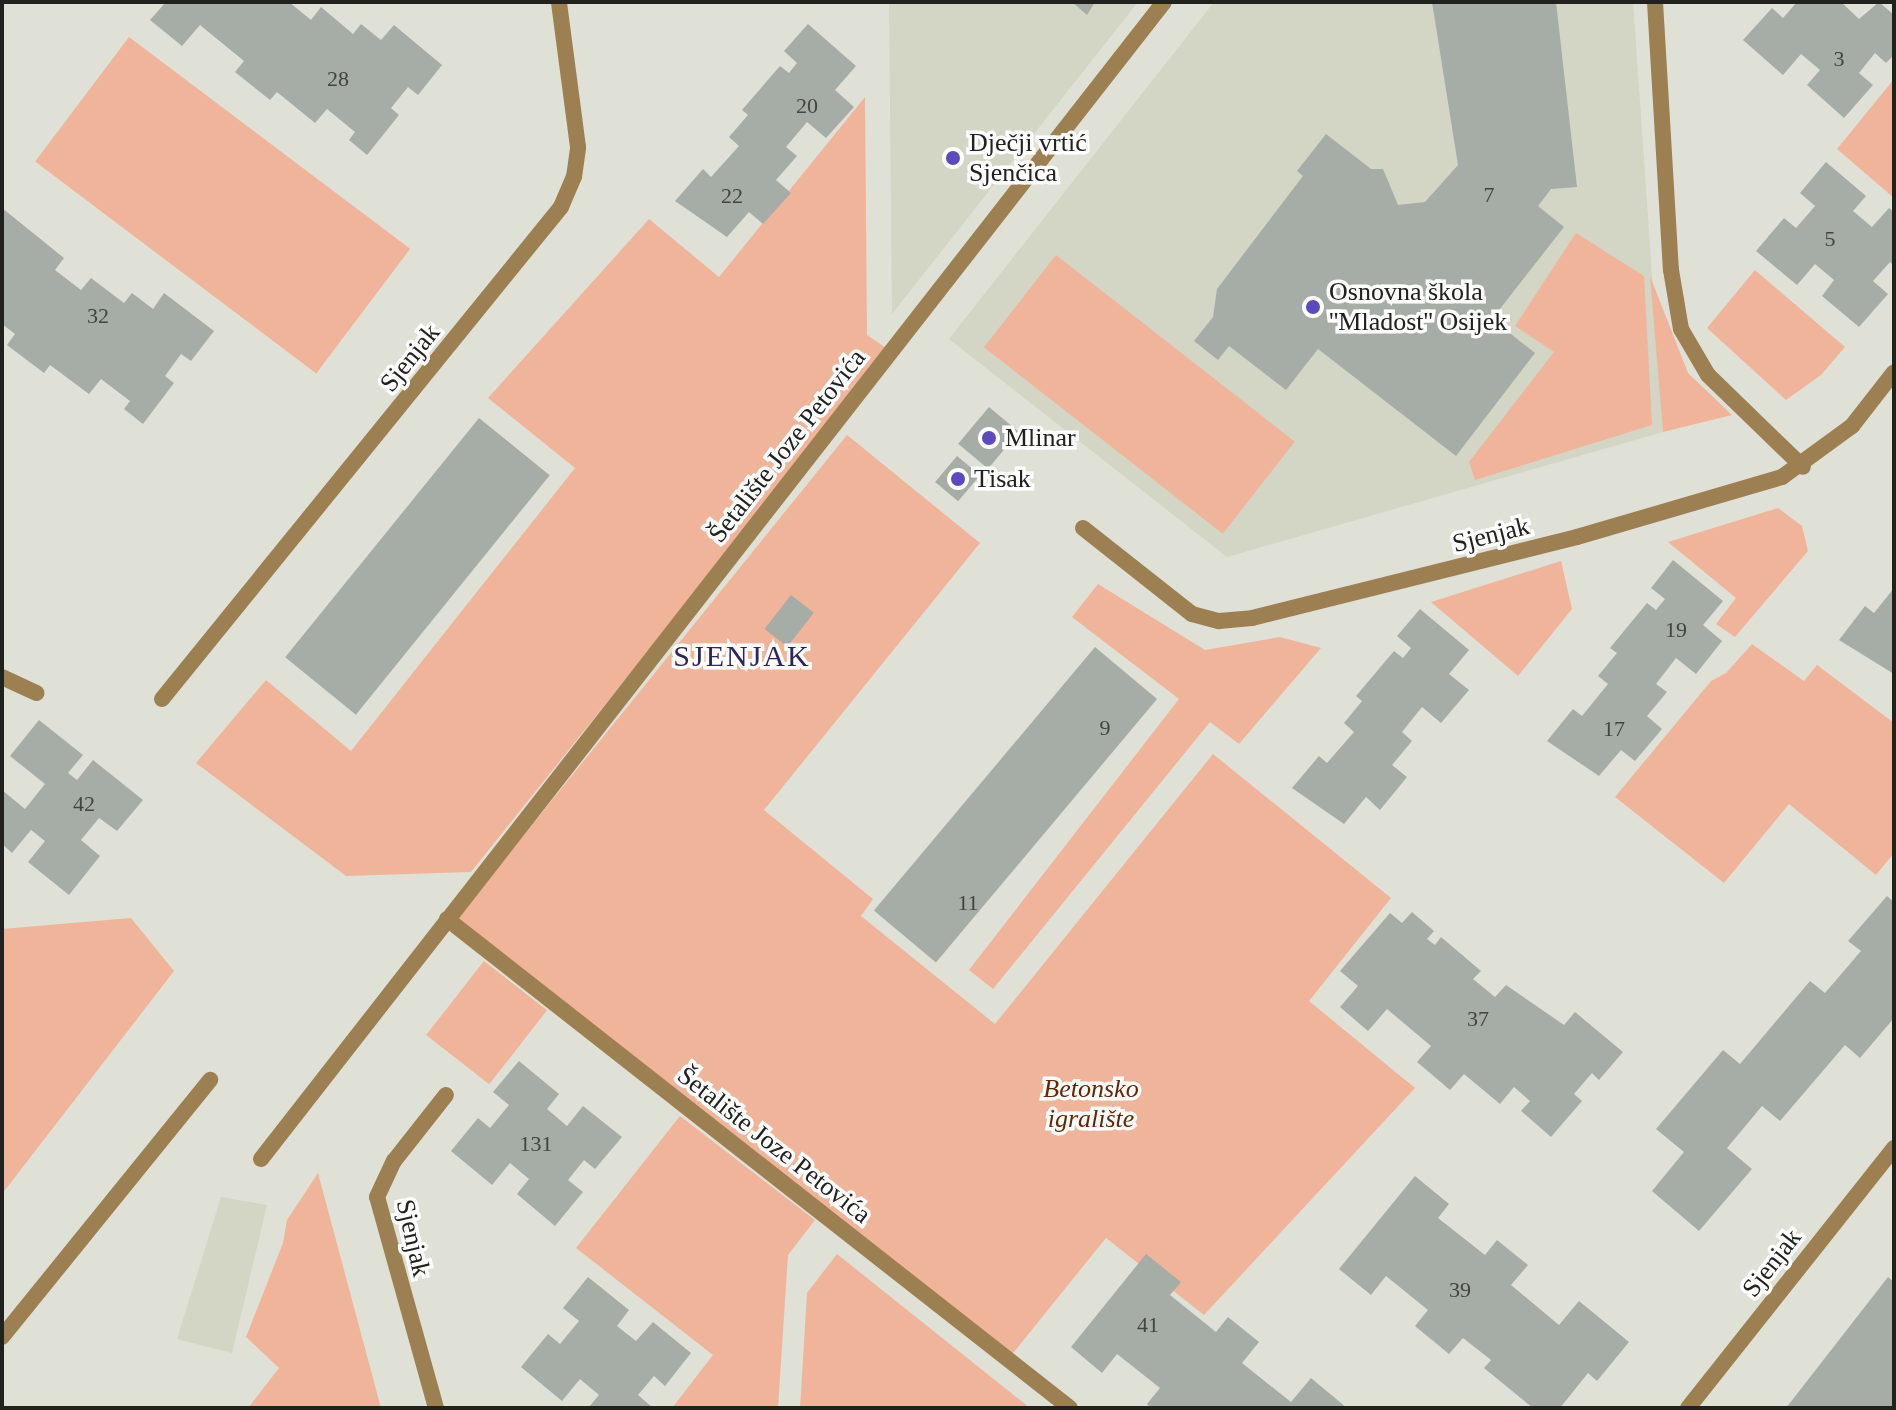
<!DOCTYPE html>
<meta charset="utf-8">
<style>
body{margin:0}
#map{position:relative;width:1896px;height:1410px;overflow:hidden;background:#dfe1d7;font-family:"Times New Roman",serif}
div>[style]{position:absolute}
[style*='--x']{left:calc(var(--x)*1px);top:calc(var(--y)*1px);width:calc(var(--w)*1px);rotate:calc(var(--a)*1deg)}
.built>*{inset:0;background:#d3d5c5}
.green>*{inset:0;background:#f0b49a;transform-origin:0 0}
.building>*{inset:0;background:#a6ada6;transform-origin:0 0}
.service>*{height:16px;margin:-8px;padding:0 8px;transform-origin:8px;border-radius:8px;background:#9d8051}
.pedestrian>*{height:16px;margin:-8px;padding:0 8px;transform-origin:8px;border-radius:8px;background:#9d8051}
.minor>*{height:16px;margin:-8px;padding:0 8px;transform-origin:8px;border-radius:8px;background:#9d8051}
.dots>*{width:22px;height:22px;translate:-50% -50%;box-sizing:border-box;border:4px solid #fff;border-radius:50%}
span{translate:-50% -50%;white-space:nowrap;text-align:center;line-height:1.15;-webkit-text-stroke:7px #fff;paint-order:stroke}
.number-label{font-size:22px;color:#424440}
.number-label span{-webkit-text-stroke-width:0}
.poi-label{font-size:26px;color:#21211e}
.left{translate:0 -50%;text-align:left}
.street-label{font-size:26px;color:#21211e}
.park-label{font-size:26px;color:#682500;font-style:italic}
.quarter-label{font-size:30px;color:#2d2560;letter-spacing:2px}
.frame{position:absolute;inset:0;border:4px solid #21211e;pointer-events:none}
</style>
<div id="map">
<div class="built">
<div style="clip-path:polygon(889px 2px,1138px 2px,892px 314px)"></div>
<div style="clip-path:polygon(1214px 2px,1633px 2px,1663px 432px,1227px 557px,949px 339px)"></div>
<div style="clip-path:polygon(221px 1197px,267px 1205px,232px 1353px,177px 1339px)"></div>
</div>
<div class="green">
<div style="left:129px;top:37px;width:352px;height:156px;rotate:37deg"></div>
<div style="clip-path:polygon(1894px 79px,1894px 198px,1837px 149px)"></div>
<div style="clip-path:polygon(865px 97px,867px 335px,889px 350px,471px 872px,346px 876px,196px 763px,266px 680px,351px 751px,575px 468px,488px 398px,649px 219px,719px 277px)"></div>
<div style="clip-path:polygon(1576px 233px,1644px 276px,1652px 425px,1475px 480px,1469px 462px,1554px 352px,1515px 326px)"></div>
<div style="left:1056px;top:255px;width:303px;height:117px;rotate:38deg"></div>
<div style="clip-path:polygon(1755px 270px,1845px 347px,1821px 375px,1786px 400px,1707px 328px)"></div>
<div style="clip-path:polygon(1650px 276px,1688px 373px,1732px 415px,1663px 432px)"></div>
<div style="clip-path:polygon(847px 435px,980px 543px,764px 810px,873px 899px,861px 916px,995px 1024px,1213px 754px,1391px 898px,1309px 1001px,1415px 1088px,1204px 1315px,1106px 1238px,1005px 1363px,456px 919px)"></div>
<div style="clip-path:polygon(1778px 508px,1802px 526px,1808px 551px,1735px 637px,1716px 624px,1736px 598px,1668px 542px)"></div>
<div style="clip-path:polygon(1561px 561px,1572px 609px,1518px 676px,1431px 602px)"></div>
<div style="clip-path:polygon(1098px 584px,1205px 650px,1280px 637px,1321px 648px,1239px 744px,1210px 722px,993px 989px,969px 970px,1179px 699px,1072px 617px)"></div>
<div style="clip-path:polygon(1752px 644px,1804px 681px,1817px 665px,1894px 723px,1894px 853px,1876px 875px,1789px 804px,1724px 883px,1615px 797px,1711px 681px,1726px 673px)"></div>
<div style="clip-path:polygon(131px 918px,174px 971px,2px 1194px,2px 929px)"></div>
<div style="left:484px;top:961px;width:80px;height:94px;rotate:38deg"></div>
<div style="clip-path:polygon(680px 1116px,815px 1220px,788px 1255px,778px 1408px,672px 1408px,713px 1355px,576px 1248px)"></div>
<div style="clip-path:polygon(318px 1173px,381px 1408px,248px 1408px,279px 1368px,246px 1337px,283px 1243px,287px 1220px)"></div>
<div style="clip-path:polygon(837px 1254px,1030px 1408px,800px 1408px,807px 1293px)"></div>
</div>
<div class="building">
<div style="clip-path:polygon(166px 2px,289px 2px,311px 20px,321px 7px,353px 34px,361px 24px,381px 40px,394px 25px,442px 65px,418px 95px,408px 87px,391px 108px,399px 115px,367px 155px,349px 140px,355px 132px,327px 109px,315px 123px,277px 92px,270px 100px,235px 72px,244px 61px,200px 25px,182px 46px,150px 20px)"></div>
<div style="clip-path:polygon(1072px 2px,1095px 2px,1087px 15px)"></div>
<div style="clip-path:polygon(1432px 2px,1556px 2px,1577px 187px,1551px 189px,1538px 206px,1564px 227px,1492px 319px,1535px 353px,1456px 456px,1318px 349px,1286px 390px,1229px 346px,1218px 360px,1194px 341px,1213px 317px,1217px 289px,1303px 176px,1297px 171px,1326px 134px,1371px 169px,1383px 169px,1398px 205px,1425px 202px,1458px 165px)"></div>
<div style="clip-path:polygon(1797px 2px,1841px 2px,1859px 19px,1879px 2px,1894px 15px,1894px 55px,1886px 63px,1875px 53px,1859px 73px,1873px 85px,1844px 118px,1807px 85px,1820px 70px,1801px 54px,1783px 75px,1743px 40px,1772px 8px,1783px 18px)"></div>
<div style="clip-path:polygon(808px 24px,856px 66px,835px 90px,854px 107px,826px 138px,807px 122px,786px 147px,797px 156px,776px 180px,791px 193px,763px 224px,749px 212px,727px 237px,675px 201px,703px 169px,711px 177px,739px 146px,729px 137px,748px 115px,742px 110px,780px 66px,789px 73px,797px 63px,784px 51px)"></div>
<div style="clip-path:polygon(1826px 162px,1866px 196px,1853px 211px,1872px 227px,1889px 208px,1894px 212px,1894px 266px,1890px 262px,1873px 281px,1888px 294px,1859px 327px,1822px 296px,1834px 280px,1815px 264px,1797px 285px,1756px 251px,1784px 218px,1796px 228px,1815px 206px,1800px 193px)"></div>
<div style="clip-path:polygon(2px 208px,64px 258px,55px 270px,81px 290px,91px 278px,124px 303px,132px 293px,153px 309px,164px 293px,214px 331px,191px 361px,181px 354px,165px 376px,174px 383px,143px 424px,124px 409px,130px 401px,101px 379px,89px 394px,50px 365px,44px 373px,7px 345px,15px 334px,2px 324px)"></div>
<div style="left:989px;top:407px;width:39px;height:48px;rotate:40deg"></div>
<div style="left:479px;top:418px;width:91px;height:308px;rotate:39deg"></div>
<div style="left:957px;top:456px;width:30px;height:34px;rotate:40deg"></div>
<div style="clip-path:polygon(1673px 560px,1723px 601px,1703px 625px,1722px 641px,1696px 674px,1676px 658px,1656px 684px,1667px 692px,1647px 716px,1662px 729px,1635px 761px,1621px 750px,1599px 776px,1547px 741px,1573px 709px,1582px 716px,1608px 684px,1598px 676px,1617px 653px,1610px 648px,1647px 603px,1656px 610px,1665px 599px,1651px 588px)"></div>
<div style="clip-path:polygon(1894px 588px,1894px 674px,1839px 640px,1865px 606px,1874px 613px)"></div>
<div style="left:791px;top:595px;width:29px;height:43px;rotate:38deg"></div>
<div style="clip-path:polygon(1420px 609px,1469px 650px,1449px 674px,1469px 690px,1441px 723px,1422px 707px,1402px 732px,1412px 741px,1392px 765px,1407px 777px,1380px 810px,1366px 797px,1344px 824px,1292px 788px,1319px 756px,1327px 763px,1354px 732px,1344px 723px,1362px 701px,1356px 696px,1394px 651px,1403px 658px,1411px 648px,1397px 636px)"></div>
<div style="left:1095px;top:647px;width:81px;height:344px;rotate:40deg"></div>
<div style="clip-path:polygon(39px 720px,83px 755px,68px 773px,77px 780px,93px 760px,143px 800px,117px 831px,99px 818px,81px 840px,100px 856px,69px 895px,28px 862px,45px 841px,31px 830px,12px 853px,2px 844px,2px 790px,25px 809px,45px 784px,10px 756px)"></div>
<div style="clip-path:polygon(1887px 896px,1894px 902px,1894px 1018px,1860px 1058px,1845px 1045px,1780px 1121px,1762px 1106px,1727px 1148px,1752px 1169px,1699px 1231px,1652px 1191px,1684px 1152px,1656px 1129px,1723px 1050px,1740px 1064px,1810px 981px,1825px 993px,1861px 951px,1848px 941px)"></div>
<div style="clip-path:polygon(1412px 912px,1434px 931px,1427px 939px,1435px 945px,1441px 937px,1481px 971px,1473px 979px,1495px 997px,1506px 985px,1564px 1025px,1575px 1012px,1623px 1052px,1599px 1080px,1592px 1073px,1574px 1094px,1582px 1101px,1551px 1137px,1521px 1111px,1530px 1101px,1514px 1087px,1500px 1104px,1464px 1074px,1450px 1090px,1417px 1062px,1431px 1046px,1387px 1009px,1368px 1031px,1340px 1007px,1358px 986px,1340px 971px,1390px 913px,1402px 923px)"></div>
<div style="clip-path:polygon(519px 1061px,559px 1094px,547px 1109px,567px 1126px,583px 1106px,622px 1137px,595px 1169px,584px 1160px,568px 1180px,583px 1192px,555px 1226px,517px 1194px,529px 1179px,510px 1163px,492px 1185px,451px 1151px,478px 1118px,490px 1128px,509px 1105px,493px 1092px)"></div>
<div style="clip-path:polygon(1415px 1176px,1449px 1204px,1438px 1218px,1485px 1255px,1497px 1240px,1528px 1265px,1511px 1285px,1559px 1325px,1579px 1301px,1629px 1342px,1597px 1381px,1588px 1373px,1560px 1408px,1533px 1408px,1484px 1368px,1491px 1360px,1463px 1338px,1449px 1354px,1415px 1326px,1428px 1310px,1386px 1276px,1371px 1295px,1339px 1269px)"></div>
<div style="clip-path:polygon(1146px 1254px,1181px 1282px,1170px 1295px,1216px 1332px,1228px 1317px,1259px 1342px,1242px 1363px,1291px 1402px,1311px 1378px,1347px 1408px,1151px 1408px,1147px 1404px,1160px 1388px,1117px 1354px,1102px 1373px,1071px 1347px)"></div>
<div style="clip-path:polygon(588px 1277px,629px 1310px,617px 1326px,636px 1341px,653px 1322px,691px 1353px,665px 1386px,654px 1376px,638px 1395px,653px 1408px,588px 1408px,599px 1395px,580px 1379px,562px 1401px,521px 1367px,548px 1334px,560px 1344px,579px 1321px,563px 1308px)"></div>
<div style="clip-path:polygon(1888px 1277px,1894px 1282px,1894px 1408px,1786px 1408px)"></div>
</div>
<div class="service">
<div style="--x:1655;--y:2;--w:268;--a:86.6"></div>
<div style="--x:1671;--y:270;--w:60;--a:80.4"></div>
<div style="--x:1681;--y:329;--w:53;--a:59.6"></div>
<div style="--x:1708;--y:375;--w:132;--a:44.1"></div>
<div style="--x:2;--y:677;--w:38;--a:25"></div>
<div style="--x:2;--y:1337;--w:331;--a:-51"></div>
<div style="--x:436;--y:1408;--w:219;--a:-105.6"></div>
<div style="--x:377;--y:1197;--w:40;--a:-65"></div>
<div style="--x:394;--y:1161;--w:84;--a:-51.8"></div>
</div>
<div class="pedestrian">
<div style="--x:447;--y:919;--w:792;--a:38.13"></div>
<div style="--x:261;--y:1159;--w:1468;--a:-52.03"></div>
</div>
<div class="minor">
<div style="--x:1083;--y:528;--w:139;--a:38.3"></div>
<div style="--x:1192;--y:614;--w:28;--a:15"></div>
<div style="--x:1219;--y:621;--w:33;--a:-5"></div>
<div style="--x:1252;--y:618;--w:335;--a:-14"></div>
<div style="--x:1577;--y:537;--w:214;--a:-16.3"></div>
<div style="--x:1782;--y:477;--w:87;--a:-36.1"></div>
<div style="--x:1852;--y:426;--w:68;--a:-52.1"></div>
<div style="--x:162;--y:699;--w:633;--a:-50.96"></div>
<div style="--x:561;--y:207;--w:33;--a:-67"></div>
<div style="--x:574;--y:177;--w:30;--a:-82"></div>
<div style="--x:578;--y:147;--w:146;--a:-97.5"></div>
<div style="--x:1688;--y:1408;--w:332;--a:-51.6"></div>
</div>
<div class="dots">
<div style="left:953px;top:158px;background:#5c48c0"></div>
<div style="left:1313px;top:307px;background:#5c48c0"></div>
<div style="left:989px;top:438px;background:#5c48c0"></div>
<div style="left:958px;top:479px;background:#5c48c0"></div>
</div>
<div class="number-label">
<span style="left:1839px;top:59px">3</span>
<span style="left:338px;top:79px">28</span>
<span style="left:807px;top:106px">20</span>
<span style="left:1489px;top:195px">7</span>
<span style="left:732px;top:196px">22</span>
<span style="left:1830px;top:239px">5</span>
<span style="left:98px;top:316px">32</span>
<span style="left:1676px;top:630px">19</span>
<span style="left:1105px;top:728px">9</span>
<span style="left:1614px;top:729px">17</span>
<span style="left:84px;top:804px">42</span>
<span style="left:968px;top:903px">11</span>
<span style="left:1478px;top:1019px">37</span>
<span style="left:536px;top:1144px">131</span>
<span style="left:1460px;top:1290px">39</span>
<span style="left:1148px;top:1325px">41</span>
</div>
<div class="poi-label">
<span class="left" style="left:969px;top:158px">Dječji vrtić<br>Sjenčica</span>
<span class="left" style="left:1329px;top:307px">Osnovna škola<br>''Mladost'' Osijek</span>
<span class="left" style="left:1005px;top:438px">Mlinar</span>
<span class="left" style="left:974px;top:479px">Tisak</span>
</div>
<div class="street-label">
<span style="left:410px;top:358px;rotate:-51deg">Sjenjak</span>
<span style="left:787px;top:446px;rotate:-52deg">Šetalište Joze Petovića</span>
<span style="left:1491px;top:535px;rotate:-14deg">Sjenjak</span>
<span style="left:774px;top:1145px;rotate:38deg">Šetalište Joze Petovića</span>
<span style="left:413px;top:1238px;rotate:77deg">Sjenjak</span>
<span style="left:1772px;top:1263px;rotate:-52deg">Sjenjak</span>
</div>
<div class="park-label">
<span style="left:1091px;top:1104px">Betonsko<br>igralište</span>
</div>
<div class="quarter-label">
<span style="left:742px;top:656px">SJENJAK</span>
</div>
<div class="frame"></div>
</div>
